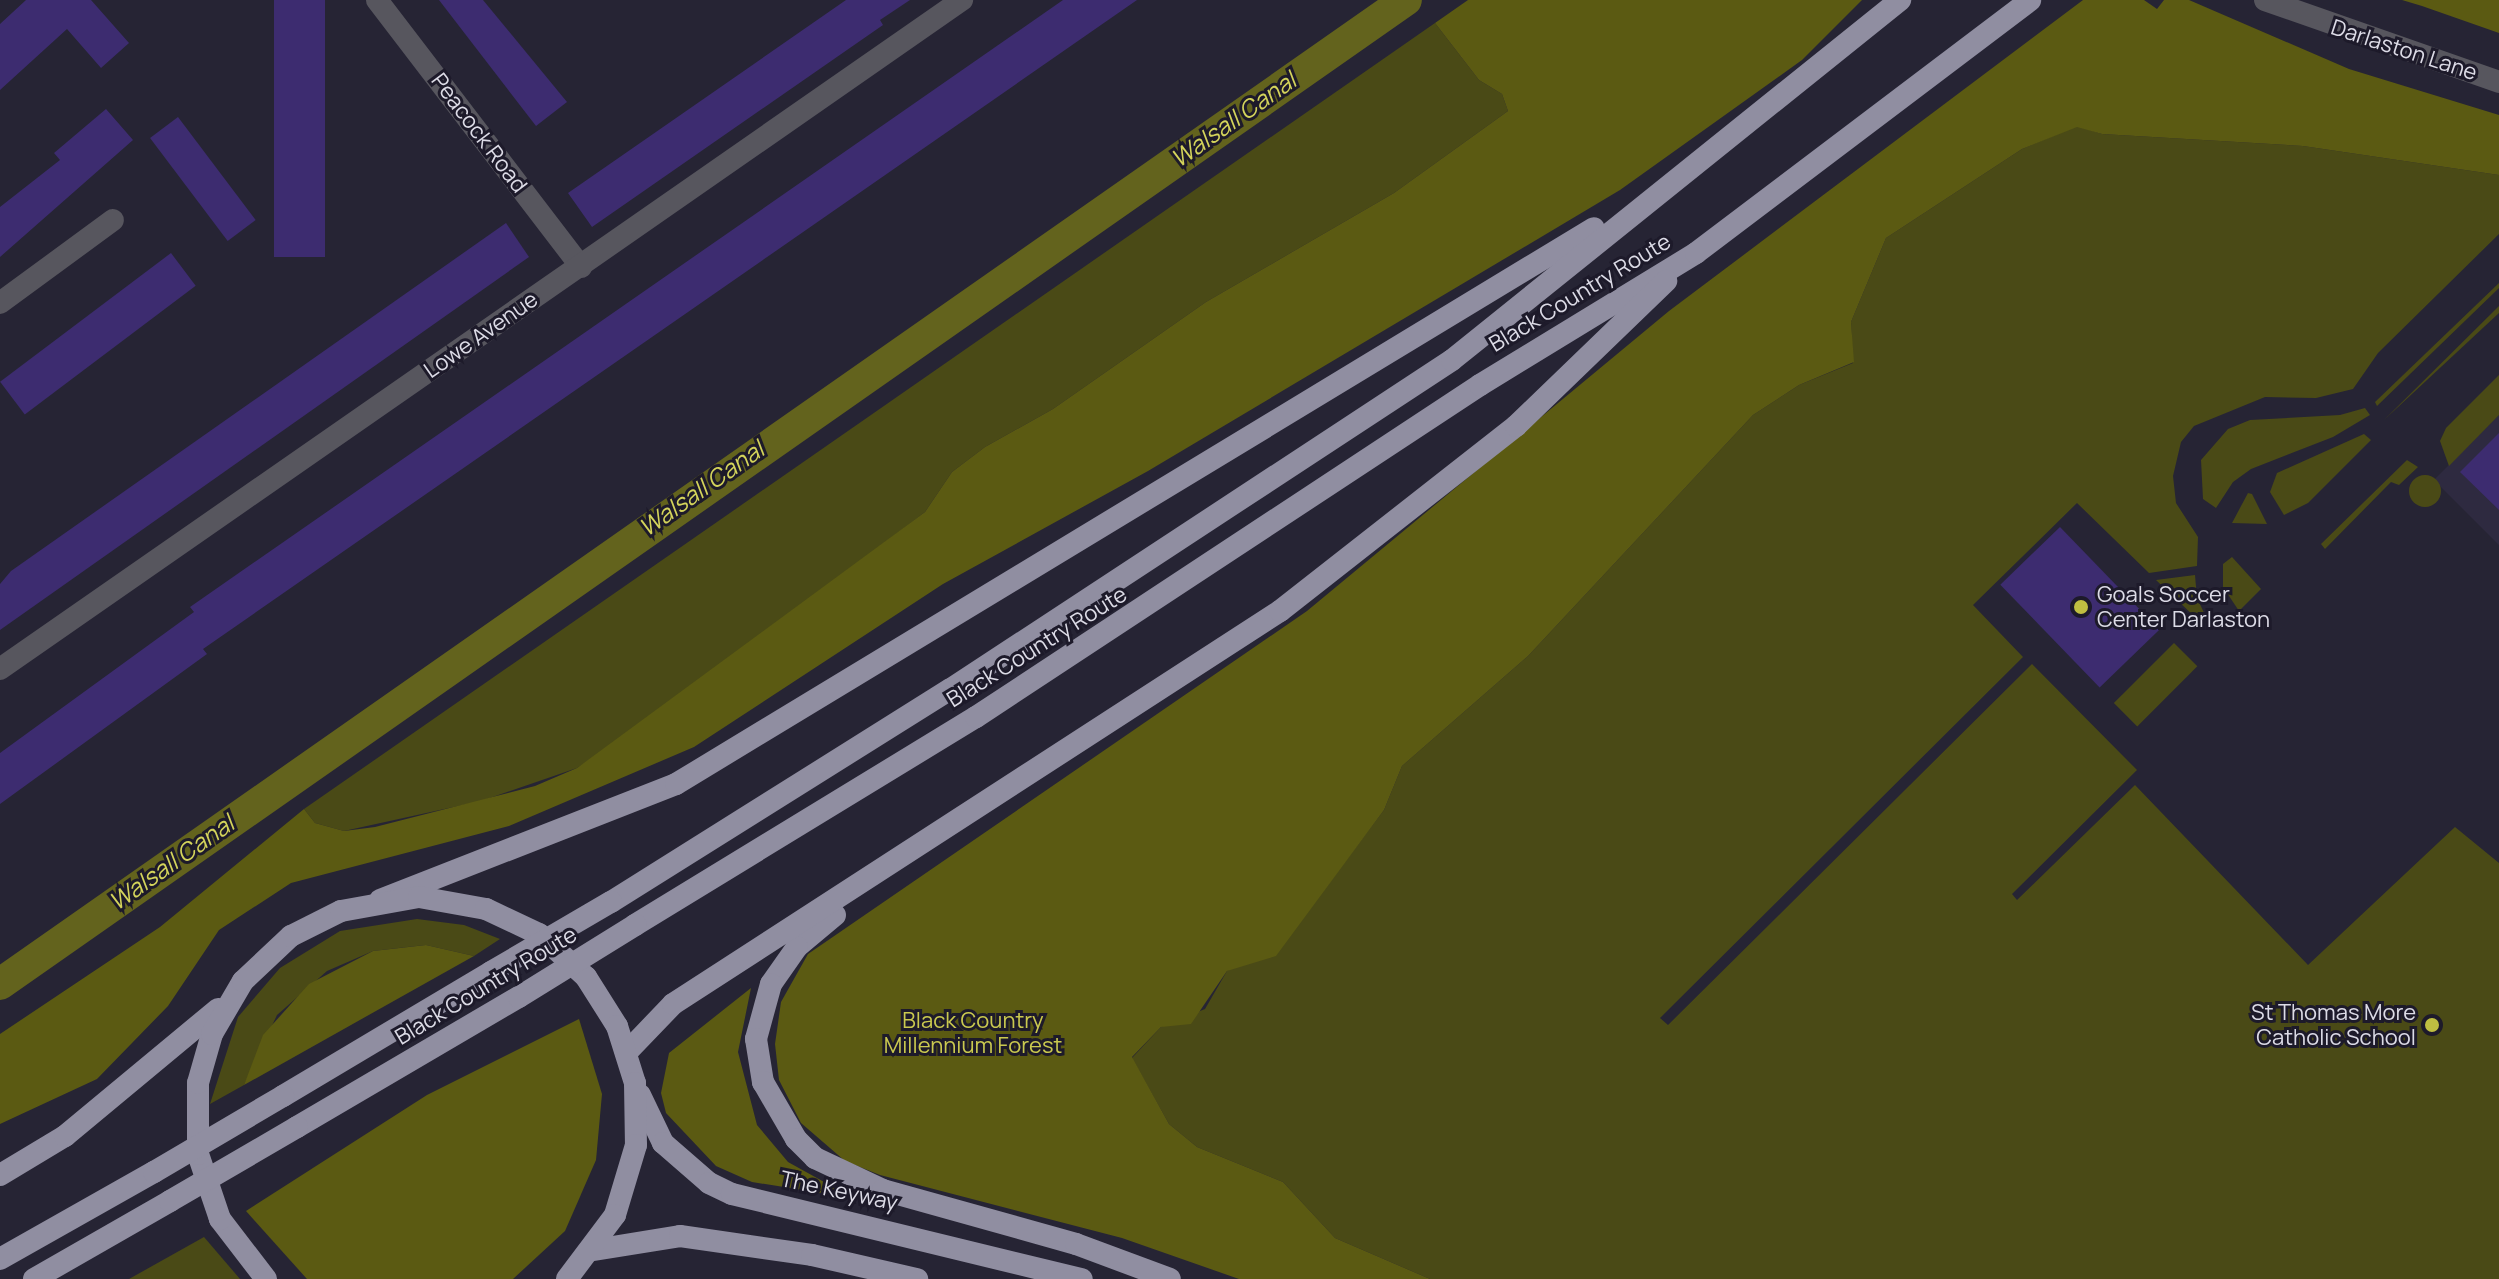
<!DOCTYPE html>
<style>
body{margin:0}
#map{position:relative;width:2499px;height:1279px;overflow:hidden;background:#262434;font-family:Manrope,sans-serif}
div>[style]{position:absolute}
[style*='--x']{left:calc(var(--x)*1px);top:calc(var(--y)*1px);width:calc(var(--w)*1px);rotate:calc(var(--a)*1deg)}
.built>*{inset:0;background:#2e2a40}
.green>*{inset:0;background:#4a4a16;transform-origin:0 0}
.round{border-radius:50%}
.forest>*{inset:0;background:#5b5a12}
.canal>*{height:32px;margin:-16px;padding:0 16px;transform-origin:16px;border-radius:16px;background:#63631d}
.building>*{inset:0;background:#3d2c70;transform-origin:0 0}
.minor>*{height:22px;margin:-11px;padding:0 11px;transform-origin:11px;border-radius:11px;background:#57565e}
.tertiary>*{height:22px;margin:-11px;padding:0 11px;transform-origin:11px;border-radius:11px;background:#57565e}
.trunk>*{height:22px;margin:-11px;padding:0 11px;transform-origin:11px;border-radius:11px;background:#908ea1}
.trunk-bridge>*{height:22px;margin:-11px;padding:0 11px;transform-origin:11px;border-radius:11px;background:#908ea1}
.dots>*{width:22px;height:22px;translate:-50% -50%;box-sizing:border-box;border:4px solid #1d1a2a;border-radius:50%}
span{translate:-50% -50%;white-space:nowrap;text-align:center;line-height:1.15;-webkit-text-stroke:6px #1d1a2a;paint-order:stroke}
.street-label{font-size:22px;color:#dcdbe6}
.poi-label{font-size:22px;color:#dcdbe6}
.left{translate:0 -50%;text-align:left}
.right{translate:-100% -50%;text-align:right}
.park-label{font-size:22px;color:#cac94f}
.water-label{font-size:24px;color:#d4d45b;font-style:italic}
</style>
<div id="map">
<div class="built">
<div style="clip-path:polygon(2499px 415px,2499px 545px,2434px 480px)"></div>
</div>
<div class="green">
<div style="clip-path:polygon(1435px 23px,1479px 80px,1502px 94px,1508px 111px,1394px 193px,1206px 302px,1053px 409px,985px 447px,952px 472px,925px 512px,650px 720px,577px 768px,481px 801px,344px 831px,315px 823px,304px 809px)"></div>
<div style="clip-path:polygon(2077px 126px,2102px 134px,2303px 146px,2499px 175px,2499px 234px,2378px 353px,2353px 389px,2316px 398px,2265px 397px,2194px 426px,2181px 442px,2173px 476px,2176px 503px,2198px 537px,2197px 566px,2149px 573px,2077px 503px,1973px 605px,2023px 657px,1660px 1018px,1668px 1025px,2032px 664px,2137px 770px,2012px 894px,2017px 900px,2135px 785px,2308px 965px,2455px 827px,2499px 863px,2499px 1279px,1430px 1279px,1335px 1238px,1283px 1182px,1197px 1147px,1169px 1124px,1132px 1058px,1161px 1027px,1205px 1009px,1227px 971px,1295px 928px,1384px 810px,1402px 766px,1528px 656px,1753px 415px,1799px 385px,1853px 363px,1851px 322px,1886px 238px,2022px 149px)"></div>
<div style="clip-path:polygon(2499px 283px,2499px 288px,2377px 406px,2375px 402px)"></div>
<div style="clip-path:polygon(2499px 306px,2499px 313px,2384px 420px)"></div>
<div style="clip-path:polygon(2499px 375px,2499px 415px,2449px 466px,2440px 441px,2446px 428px)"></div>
<div style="clip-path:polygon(2365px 408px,2370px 415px,2333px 437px,2251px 469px,2233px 482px,2216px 508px,2203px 499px,2201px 460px,2228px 429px,2250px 420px,2340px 415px)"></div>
<div style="clip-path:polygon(2364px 434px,2371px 440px,2308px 503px,2284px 515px,2270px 492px,2277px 473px)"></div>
<div style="clip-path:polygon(2407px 460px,2418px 467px,2399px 485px,2391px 482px,2325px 549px,2321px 544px)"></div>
<div class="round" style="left:2409px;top:475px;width:32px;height:32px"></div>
<div style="clip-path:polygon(2248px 493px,2252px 494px,2267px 524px,2232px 523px)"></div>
<div style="clip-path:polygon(2232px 557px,2261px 589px,2239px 611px,2223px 587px,2223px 564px)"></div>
<div style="clip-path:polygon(2195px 575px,2197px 598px,2207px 619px,2197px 619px,2156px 580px)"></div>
<div style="left:2174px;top:643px;width:33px;height:85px;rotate:45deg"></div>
<div style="clip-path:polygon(417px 919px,464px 925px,500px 939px,474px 956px,426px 945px,399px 948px,373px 951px,327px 971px,277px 1015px,244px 1085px,210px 1104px,238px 1017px,280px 968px,340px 931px)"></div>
<div style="clip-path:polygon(204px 1237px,240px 1279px,129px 1279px)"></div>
</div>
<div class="forest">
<div style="clip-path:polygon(1468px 0,1862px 0,1802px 60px,1620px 190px,1148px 471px,943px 584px,694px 747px,509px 826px,291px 883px,219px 930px,168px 1006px,97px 1079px,0 1124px,0 1034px,160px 927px,304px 809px,315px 823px,344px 831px,375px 827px,535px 786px,577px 768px,925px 512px,952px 472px,985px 447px,1053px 409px,1206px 302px,1394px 193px,1508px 111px,1502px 94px,1479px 80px,1435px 23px)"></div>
<div style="clip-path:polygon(2083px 0,2144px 0,2157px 9px,2164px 0,2189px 0,2349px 69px,2499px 115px,2499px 175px,2303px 146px,2102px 134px,2077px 127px,2022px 149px,1886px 238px,1851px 322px,1854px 362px,1799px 385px,1753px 415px,1528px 656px,1402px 766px,1384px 810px,1276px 956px,1227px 971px,1191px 1024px,1161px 1027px,1132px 1057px,1169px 1124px,1197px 1147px,1283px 1182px,1335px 1238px,1430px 1279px,1239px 1279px,1122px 1238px,880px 1175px,845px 1161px,801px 1123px,779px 1080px,775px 1044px,781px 1002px,808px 954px,1307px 611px,1669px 311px)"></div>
<div style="clip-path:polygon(2402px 0,2499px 0,2499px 33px,2422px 6px)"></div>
<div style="clip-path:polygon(426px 945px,474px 956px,244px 1085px,263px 1035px,309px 984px,373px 951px)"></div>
<div style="clip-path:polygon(751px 988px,738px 1052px,757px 1125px,788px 1162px,853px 1198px,752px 1182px,716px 1166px,666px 1113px,661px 1093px,669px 1053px)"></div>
<div style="clip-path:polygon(579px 1019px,602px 1094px,596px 1160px,565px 1231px,513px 1279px,307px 1279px,246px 1211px,427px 1095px)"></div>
</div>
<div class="canal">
<div style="--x:0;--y:984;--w:1716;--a:-34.99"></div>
</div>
<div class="building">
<div style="clip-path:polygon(26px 0,91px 0,129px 43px,101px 68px,67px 29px,0 90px,0 24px)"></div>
<div style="left:274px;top:0;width:51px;height:257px"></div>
<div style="clip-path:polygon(439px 0,483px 0,567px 102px,536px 126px)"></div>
<div style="clip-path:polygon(846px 0,910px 0,880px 20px,883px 25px,592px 227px,568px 193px)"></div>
<div style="clip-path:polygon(1063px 0,1137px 0,203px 649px,207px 654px,0 804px,0 753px,194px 612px,190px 607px)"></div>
<div style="clip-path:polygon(106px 109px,133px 140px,0 257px,0 207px,60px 160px,54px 153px)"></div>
<div style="left:178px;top:117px;width:129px;height:35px;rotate:53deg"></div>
<div style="clip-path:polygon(506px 223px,529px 257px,0 630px,0 584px,11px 571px)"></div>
<div style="left:171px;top:253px;width:41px;height:214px;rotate:53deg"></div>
<div style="clip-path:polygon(2499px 433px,2499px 510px,2460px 472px)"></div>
<div style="left:2060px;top:527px;width:143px;height:83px;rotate:46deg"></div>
</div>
<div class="minor">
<div style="--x:377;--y:0;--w:336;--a:52.6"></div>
<div style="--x:0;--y:303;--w:140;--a:-36.3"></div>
<div style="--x:0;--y:669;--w:1172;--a:-34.82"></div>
</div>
<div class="tertiary">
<div style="--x:2265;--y:0;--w:248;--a:19.3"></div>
</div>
<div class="trunk">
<div style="--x:380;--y:900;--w:318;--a:-21.4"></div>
<div style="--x:676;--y:784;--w:1073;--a:-31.2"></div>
<div style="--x:611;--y:902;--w:401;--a:-32.1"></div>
<div style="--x:951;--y:689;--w:599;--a:-33.29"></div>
<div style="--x:1452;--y:360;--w:575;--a:-38.78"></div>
<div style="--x:835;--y:915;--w:50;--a:139.9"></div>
<div style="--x:797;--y:947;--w:45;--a:125.1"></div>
<div style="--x:771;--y:984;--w:57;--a:105.3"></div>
<div style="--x:756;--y:1039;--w:44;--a:80.8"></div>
<div style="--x:763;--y:1082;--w:66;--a:59.9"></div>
<div style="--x:796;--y:1139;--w:27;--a:45"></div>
<div style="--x:815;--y:1158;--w:75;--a:25.2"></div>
<div style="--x:883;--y:1190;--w:200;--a:15.6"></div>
<div style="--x:1076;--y:1244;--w:100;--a:20.4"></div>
<div style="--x:635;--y:925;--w:399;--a:-31.4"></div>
<div style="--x:976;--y:717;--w:604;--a:-33.37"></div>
<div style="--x:1480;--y:385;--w:253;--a:-31.4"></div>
<div style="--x:1696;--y:253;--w:419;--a:-37.1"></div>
<div style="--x:627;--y:1052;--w:66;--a:-46.2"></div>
<div style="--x:673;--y:1004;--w:723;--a:-32.92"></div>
<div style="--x:1280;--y:611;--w:300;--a:-38.1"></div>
<div style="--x:1516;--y:426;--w:209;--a:-44"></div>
<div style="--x:640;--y:1095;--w:53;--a:64.4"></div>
<div style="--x:663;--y:1143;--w:61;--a:41"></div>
<div style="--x:709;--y:1183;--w:25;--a:26"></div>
<div style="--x:732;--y:1194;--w:360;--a:13.7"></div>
<div style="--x:283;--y:1096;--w:242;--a:-30.8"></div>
<div style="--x:297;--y:1127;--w:257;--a:-30.4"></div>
<div style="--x:0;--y:1175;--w:76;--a:-31"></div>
<div style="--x:65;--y:1136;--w:199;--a:-39.7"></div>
<div style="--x:594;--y:1250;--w:87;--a:-9.2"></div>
<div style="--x:680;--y:1236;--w:133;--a:8.2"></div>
<div style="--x:812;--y:1255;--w:108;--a:12.9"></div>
<div style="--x:0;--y:1259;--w:177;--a:-29.5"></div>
<div style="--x:34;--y:1279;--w:157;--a:-29.8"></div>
<div style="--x:266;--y:1279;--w:76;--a:-127.5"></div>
<div style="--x:220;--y:1219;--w:69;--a:-108.7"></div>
<div style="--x:198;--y:1154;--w:71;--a:-90"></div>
<div style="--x:198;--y:1083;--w:51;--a:-74.1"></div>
<div style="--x:212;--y:1034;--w:61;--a:-59.7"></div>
<div style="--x:243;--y:981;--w:66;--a:-43.2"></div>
<div style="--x:291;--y:936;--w:56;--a:-26.6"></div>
<div style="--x:341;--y:911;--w:79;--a:-10.2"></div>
<div style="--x:419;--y:897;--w:68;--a:10.2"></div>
<div style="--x:486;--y:909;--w:59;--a:25.3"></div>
<div style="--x:539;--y:934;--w:64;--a:42.5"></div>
<div style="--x:586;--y:977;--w:58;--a:57.7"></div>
<div style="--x:617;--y:1026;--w:60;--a:72.5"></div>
<div style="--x:635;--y:1083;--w:62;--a:89.1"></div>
<div style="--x:636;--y:1145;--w:73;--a:106.7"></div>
<div style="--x:615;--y:1215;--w:80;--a:126.9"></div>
</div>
<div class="trunk-bridge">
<div style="--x:491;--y:972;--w:139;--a:-30.3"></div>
<div style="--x:519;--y:997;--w:137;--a:-31.8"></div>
<div style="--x:154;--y:1172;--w:150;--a:-30.5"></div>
<div style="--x:170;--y:1201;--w:147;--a:-30.2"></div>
</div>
<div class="dots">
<div style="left:2081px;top:607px;background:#bfbe41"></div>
<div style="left:2432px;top:1025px;background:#bfbe41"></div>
</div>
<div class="street-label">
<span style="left:2404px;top:50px;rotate:18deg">Darlaston Lane</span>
<span style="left:479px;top:133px;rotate:53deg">Peacock Road</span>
<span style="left:1580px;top:293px;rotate:-31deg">Black Country Route</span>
<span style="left:481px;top:335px;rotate:-35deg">Lowe Avenue</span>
<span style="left:1037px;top:647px;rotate:-32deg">Black Country Route</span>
<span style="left:486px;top:986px;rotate:-31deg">Black Country Route</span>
<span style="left:839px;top:1191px;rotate:12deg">The Keyway</span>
</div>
<div class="poi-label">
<span class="left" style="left:2097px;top:607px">Goals Soccer<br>Center Darlaston</span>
<span class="right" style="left:2416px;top:1025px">St Thomas More<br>Catholic School</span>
</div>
<div class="park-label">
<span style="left:973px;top:1033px">Black Country<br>Millennium Forest</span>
</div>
<div class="water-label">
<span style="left:1233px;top:119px;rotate:-35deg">Walsall Canal</span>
<span style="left:701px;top:488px;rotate:-35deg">Walsall Canal</span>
<span style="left:171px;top:862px;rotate:-35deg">Walsall Canal</span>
</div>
</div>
